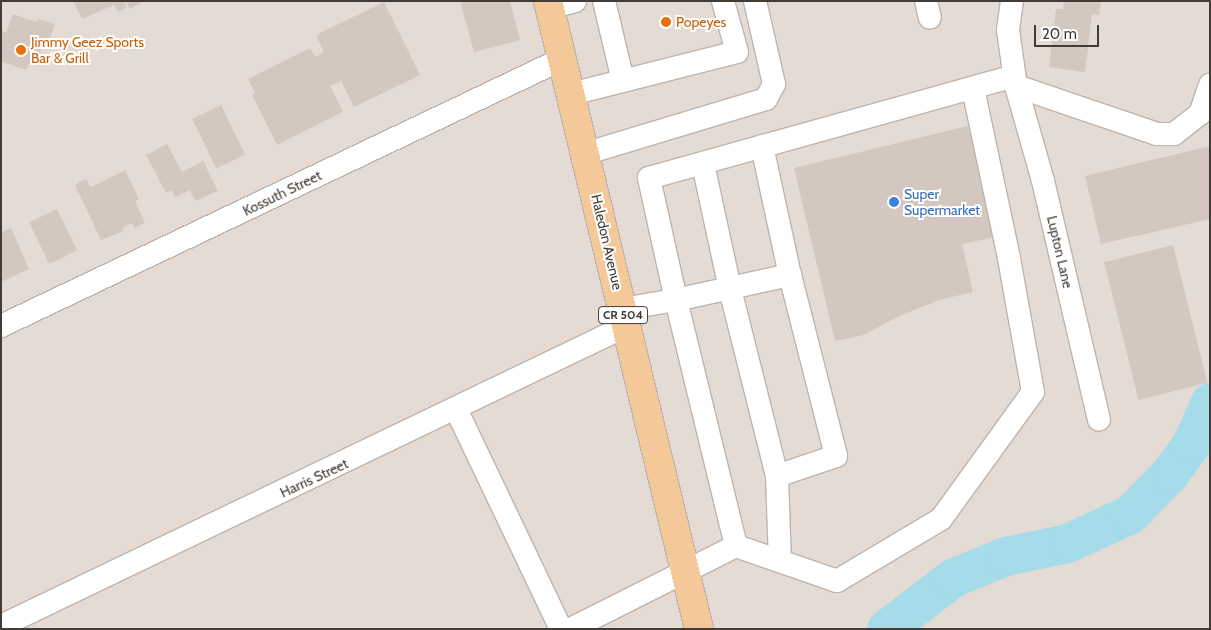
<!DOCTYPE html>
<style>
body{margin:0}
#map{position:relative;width:1211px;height:630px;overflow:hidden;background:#f1ebe5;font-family:Cabin,sans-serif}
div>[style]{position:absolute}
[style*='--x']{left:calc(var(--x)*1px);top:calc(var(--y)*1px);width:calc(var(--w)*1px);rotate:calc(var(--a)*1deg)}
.residential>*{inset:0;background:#e4dcd4;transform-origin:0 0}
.river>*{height:39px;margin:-19.5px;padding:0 19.5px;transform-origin:19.5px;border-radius:19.5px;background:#a6dbe9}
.building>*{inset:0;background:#d4c7bf;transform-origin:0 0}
.roads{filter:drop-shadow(1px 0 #beb4ac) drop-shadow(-1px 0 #beb4ac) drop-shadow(0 1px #beb4ac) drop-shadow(0 -1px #beb4ac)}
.minor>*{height:22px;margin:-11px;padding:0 11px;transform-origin:11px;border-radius:11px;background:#fff}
.major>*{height:28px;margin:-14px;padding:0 14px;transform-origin:14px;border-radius:14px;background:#f5c89a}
.dots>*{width:14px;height:14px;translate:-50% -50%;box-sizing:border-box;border:2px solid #fff;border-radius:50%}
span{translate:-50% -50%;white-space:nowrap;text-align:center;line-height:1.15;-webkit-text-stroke:4px #fff;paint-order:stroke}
.shield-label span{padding:1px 4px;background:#fff;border:1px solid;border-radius:4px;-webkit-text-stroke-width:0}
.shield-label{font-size:12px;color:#433b35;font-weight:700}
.food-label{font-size:14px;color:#c56008}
.left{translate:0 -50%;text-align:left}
.street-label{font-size:14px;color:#433b35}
.shop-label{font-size:14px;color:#366cbe}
.frame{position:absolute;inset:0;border:2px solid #433b35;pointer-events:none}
.scale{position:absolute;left:1034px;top:25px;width:65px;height:22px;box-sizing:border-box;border:2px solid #433b35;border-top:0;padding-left:6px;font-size:15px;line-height:18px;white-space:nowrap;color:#433b35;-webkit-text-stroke:4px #fff;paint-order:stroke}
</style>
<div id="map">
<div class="residential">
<div style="left:1px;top:1px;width:1209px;height:628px"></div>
</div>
<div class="river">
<div style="--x:886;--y:629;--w:83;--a:-37.7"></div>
<div style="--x:952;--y:578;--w:57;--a:-22.5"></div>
<div style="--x:1005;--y:556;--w:63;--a:-11.8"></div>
<div style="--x:1067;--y:543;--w:69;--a:-24.7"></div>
<div style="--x:1130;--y:514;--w:57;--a:-45.7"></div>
<div style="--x:1170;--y:473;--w:36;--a:-54"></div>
<div style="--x:1191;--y:444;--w:46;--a:-65.7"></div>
</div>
<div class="building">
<div style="clip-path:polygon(73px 1px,124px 1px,127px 7px,118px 12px,114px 5px,82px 19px)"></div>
<div style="clip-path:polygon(126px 1px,144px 1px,130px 9px)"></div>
<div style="clip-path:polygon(460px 1px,510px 1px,520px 40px,474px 52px)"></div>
<div style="clip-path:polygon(1064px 1px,1101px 1px,1099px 15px,1092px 14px,1085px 72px,1049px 67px,1056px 9px,1063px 9px)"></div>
<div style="clip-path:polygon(384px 2px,420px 75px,354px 107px,341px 81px,330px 86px,343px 112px,277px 145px,252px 95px,255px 93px,248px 79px,310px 48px,315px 57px,324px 52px,316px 35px)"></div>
<div style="clip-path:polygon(13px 14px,36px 22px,38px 19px,55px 24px,49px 42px,44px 41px,38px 60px,32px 59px,26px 70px,1px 61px,1px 31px,6px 33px)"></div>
<div style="left:221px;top:105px;width:55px;height:32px;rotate:64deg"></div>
<div style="clip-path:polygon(968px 126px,995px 237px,962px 244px,973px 292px,939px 300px,897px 317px,864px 335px,835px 341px,794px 168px)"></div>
<div style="clip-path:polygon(167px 144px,182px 172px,203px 161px,218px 191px,195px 201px,190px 190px,175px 197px,172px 190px,166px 193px,146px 155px)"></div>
<div style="clip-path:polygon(1210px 146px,1210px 219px,1101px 244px,1085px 176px)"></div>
<div style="clip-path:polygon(125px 170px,139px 199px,135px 201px,145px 223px,135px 228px,132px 223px,122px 228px,124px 231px,101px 240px,75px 185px,86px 179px,91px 187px)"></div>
<div style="left:57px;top:209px;width:46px;height:31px;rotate:64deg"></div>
<div style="clip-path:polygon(11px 228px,29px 269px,1px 282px,1px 232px)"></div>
<div style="left:1173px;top:245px;width:142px;height:71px;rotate:76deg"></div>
</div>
<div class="roads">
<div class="minor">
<div style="--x:604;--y:1;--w:82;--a:76.6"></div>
<div style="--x:926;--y:1;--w:17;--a:77"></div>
<div style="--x:1012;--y:1;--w:29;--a:98"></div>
<div style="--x:1008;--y:30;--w:57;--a:81.9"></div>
<div style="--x:1016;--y:86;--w:99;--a:74.1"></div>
<div style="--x:1043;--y:181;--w:245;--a:76.8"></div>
<div style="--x:549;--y:8;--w:27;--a:-15"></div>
<div style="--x:1016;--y:86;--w:149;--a:18.8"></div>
<div style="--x:1157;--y:134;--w:17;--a:0"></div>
<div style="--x:1174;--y:134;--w:33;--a:-38"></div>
<div style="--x:1200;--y:114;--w:31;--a:-71"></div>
<div style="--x:571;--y:94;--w:171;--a:-14.2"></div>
<div style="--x:737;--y:52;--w:53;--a:-105.4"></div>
<div style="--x:762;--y:146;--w:132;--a:77.8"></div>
<div style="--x:587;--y:153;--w:187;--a:-16.8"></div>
<div style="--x:766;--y:99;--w:17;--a:-62"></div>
<div style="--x:774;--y:84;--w:85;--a:-102.9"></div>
<div style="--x:703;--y:164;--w:128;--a:77.8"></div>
<div style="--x:730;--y:289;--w:193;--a:75.9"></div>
<div style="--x:622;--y:309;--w:55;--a:-9.5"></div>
<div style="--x:676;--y:300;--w:125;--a:-102.5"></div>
<div style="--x:649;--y:178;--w:379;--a:-15.6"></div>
<div style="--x:1;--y:326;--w:621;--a:-25.45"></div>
<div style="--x:456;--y:409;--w:244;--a:64.5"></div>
<div style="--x:736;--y:546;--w:107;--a:19.1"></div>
<div style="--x:837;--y:581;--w:121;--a:-30.8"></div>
<div style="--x:941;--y:519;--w:157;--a:-54.1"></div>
<div style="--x:1033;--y:392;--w:136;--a:-100.2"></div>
<div style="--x:1009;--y:258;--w:174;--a:-102"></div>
<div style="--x:1;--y:626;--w:693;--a:-25.64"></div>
<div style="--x:571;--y:629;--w:185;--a:-26.7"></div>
<div style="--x:736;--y:546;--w:253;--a:-103.7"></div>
<div style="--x:676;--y:300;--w:117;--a:-12.4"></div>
<div style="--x:790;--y:275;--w:187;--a:75.7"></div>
<div style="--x:836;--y:456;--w:62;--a:161.3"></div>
<div style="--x:777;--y:476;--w:85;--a:88"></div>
</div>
<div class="major">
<div style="--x:548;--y:1;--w:646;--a:76.48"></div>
</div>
</div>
<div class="dots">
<div style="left:666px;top:22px;background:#e8710a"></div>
<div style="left:21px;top:50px;background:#e8710a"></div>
<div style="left:894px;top:202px;background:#3f7fe0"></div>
</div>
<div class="shield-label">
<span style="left:623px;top:315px">CR 504</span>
</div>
<div class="food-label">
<span class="left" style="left:676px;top:22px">Popeyes</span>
<span class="left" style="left:31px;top:50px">Jimmy Geez Sports<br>Bar &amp; Grill</span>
</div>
<div class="street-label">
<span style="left:282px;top:193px;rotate:-26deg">Kossuth Street</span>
<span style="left:607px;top:242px;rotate:77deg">Haledon Avenue</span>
<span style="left:1060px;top:252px;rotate:77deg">Lupton Lane</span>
<span style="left:314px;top:478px;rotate:-25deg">Harris Street</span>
</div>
<div class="shop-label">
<span class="left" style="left:904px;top:202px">Super<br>Supermarket</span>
</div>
<div class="frame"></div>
<div class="scale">20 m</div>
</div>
